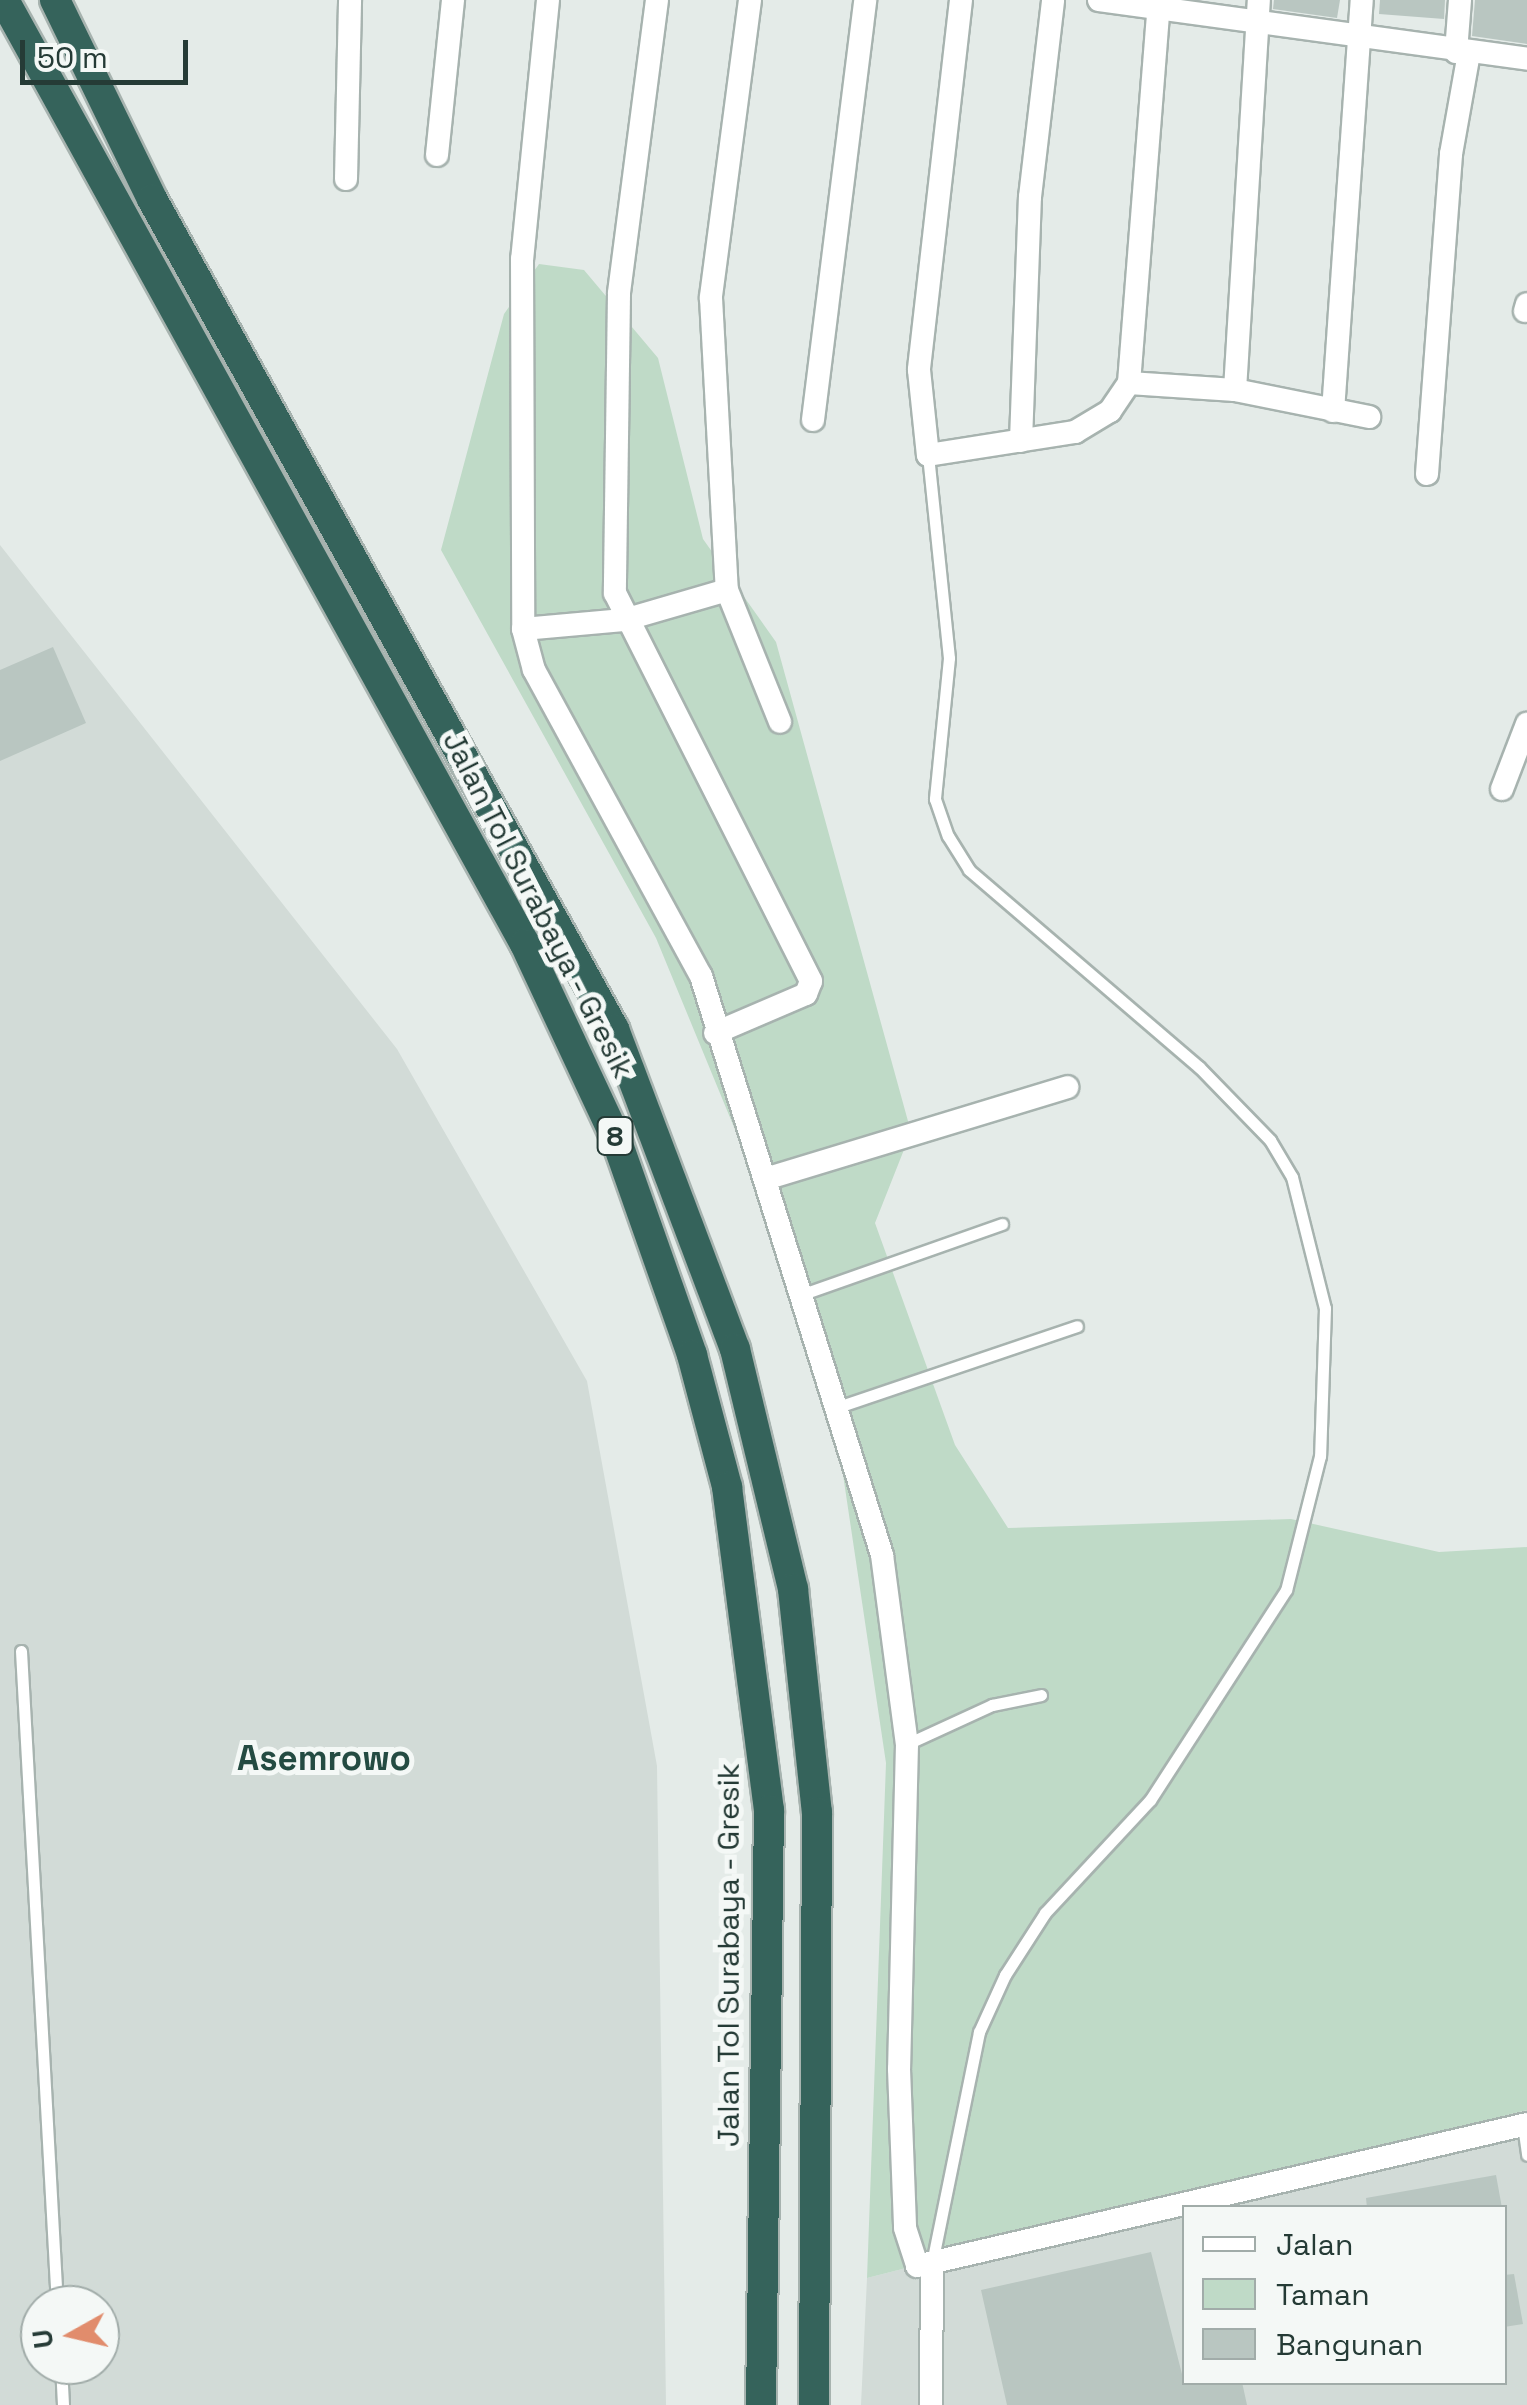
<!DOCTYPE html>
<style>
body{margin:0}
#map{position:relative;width:1527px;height:2405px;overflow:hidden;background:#e4ebe8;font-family:"Space Grotesk",sans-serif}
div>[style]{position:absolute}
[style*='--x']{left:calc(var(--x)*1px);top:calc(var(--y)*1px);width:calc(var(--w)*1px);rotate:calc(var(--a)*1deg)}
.built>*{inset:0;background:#d2dbd7}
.green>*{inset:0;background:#bfdac7}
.building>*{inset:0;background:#b9c6c1}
.roads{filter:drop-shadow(2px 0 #a7b3af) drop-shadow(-2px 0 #a7b3af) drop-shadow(0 2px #a7b3af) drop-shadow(0 -2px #a7b3af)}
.lane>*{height:11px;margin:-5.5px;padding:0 5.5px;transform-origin:5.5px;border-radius:5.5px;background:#fff}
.street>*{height:22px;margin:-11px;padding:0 11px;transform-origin:11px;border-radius:11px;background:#fff}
.highway>*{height:30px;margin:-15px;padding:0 15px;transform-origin:15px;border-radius:15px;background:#35635b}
span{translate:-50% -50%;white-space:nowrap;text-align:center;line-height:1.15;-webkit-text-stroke:10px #f4f8f6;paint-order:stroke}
.shield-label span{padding:2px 8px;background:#f4f8f6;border:2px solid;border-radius:8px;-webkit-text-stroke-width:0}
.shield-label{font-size:28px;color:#253b36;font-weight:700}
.street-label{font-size:30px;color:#253b36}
.quarter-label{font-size:35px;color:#244b42;font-weight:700}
.legend{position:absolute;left:1182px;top:2205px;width:325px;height:180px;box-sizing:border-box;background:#f4f8f6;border:2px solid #a1aca9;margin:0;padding:12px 18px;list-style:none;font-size:30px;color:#253b36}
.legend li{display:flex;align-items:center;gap:20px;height:50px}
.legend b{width:50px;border:2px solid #a1aca9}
.north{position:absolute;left:20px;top:2285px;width:100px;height:100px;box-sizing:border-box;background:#f4f8f6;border:2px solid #a1aca9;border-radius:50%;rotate:262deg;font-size:28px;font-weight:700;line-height:40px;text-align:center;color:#253b36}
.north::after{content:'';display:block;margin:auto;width:35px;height:45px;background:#e18c6c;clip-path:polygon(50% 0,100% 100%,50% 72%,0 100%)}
.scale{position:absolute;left:20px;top:40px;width:168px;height:45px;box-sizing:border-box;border:5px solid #253b36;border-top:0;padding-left:12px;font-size:30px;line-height:35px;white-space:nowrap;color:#253b36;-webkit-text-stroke:8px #f4f8f6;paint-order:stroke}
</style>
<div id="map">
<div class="built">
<div style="clip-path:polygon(evenodd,0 545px,397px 1049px,587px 1381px,657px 1766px,666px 2405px,0 2405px,0 545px,40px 2305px,100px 2305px,100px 2365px,40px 2365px,40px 2305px)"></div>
<div style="clip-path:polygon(evenodd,1527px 2110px,1527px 2405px,861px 2405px,867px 2278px,1527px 2110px,1184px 2208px,1504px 2208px,1504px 2382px,1184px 2382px,1184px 2208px)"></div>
</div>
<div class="green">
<div style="clip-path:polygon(539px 264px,584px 270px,658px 358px,703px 539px,776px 642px,911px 1132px,875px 1223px,955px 1445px,1008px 1528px,1291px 1519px,1439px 1552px,1527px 1547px,1527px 2110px,867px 2278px,886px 1763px,838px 1441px,764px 1200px,656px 938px,441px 550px,504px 314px)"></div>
</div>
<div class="building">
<div style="clip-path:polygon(1274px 0,1340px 0,1337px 18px,1273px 9px)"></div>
<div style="clip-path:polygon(1380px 0,1445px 0,1444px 19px,1379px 14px)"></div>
<div style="clip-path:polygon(1475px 0,1527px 0,1527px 44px,1472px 36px)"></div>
<div style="clip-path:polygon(53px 647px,86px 723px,0 761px,0 670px)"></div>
<div style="clip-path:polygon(1496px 2175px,1502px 2208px,1367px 2208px,1366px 2198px)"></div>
<div style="clip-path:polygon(1151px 2252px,1184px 2382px,1242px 2382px,1247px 2405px,1007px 2405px,981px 2290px)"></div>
<div style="clip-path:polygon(1514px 2274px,1523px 2324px,1504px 2327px,1504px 2275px)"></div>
</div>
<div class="roads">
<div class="lane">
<div style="--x:928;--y:455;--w:204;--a:84.1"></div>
<div style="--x:949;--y:658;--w:142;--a:95.7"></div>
<div style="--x:935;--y:799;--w:39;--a:71"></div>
<div style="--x:948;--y:836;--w:40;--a:58"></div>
<div style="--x:969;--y:870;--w:303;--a:40.6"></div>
<div style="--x:1199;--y:1067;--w:102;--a:45.8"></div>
<div style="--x:1270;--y:1140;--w:43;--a:59.3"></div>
<div style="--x:1292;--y:1177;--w:135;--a:75.9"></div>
<div style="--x:1325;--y:1308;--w:148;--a:91.9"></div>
<div style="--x:1320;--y:1456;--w:138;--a:104.2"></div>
<div style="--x:1286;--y:1590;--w:250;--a:122.9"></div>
<div style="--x:1150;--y:1800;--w:154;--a:132.9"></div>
<div style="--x:1045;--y:1913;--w:74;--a:122.8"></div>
<div style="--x:1005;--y:1975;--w:63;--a:114.5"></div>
<div style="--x:979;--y:2032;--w:237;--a:101.5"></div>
<div style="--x:803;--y:1294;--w:211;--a:-19.4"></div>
<div style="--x:841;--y:1406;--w:249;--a:-18.7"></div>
<div style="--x:21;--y:1651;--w:655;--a:86.85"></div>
<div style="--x:907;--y:1744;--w:94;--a:-24.6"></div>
<div style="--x:992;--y:1705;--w:50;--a:-11.5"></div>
<div style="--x:1523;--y:2125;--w:30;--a:82"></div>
<div style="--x:61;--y:2365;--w:40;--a:87.1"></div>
</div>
<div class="street">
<div style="--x:548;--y:0;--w:260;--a:95.7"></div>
<div style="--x:522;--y:259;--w:370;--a:89.8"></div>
<div style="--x:523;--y:629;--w:42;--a:75"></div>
<div style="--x:534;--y:670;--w:349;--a:61.4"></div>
<div style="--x:701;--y:976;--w:607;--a:72.64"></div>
<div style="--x:882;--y:1555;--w:191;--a:82.5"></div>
<div style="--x:907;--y:1744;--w:325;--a:91.4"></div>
<div style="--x:899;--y:2069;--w:159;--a:87.8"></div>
<div style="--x:905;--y:2228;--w:40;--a:72"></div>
<div style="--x:917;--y:2266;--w:626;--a:-13.1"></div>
<div style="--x:657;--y:0;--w:296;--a:97.4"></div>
<div style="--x:619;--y:294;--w:299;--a:90.8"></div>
<div style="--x:615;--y:593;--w:435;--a:63.2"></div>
<div style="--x:811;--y:981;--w:14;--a:111"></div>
<div style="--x:806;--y:994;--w:99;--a:156.8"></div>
<div style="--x:750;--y:0;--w:301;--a:97.5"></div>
<div style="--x:711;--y:298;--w:292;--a:86.9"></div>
<div style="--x:727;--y:590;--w:142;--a:68.1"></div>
<div style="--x:961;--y:0;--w:372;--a:96.5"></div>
<div style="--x:919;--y:370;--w:85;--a:84"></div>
<div style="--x:928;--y:455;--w:149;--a:-8.9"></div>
<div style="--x:1075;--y:432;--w:41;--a:-31"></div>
<div style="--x:1110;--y:411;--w:34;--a:-56"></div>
<div style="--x:1129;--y:383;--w:106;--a:3.8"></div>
<div style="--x:1235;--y:390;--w:137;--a:11.4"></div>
<div style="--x:1099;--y:0;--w:432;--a:7.8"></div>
<div style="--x:1456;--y:52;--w:52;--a:-85.6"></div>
<div style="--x:437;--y:155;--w:156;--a:-84.1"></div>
<div style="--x:346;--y:179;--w:179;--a:-88.7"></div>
<div style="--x:1525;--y:311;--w:7;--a:-74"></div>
<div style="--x:1129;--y:383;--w:384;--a:-85.5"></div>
<div style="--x:1235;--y:390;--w:391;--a:-86.5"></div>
<div style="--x:1333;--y:411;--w:412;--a:-86"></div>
<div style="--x:813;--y:420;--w:423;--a:-82.9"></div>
<div style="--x:1021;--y:441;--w:244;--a:-87.9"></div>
<div style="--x:1030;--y:197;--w:198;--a:-83.3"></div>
<div style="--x:1427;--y:474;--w:321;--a:-85.7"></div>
<div style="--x:1451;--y:154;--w:103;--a:-79.9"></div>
<div style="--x:523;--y:629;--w:101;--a:-5.1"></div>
<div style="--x:624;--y:620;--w:107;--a:-16.2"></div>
<div style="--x:1502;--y:789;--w:70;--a:-69"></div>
<div style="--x:765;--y:1179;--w:316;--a:-16.9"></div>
<div style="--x:931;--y:2405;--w:137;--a:-89.6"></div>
</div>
<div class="highway">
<div style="--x:4;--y:0;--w:1078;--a:61.11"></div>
<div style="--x:525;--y:944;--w:212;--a:64.9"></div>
<div style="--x:615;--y:1136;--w:232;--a:70.6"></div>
<div style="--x:692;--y:1355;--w:137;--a:75.1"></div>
<div style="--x:727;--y:1487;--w:326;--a:82.6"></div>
<div style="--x:769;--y:1810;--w:595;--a:90.77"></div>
<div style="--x:55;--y:0;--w:221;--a:64"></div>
<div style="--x:152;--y:199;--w:950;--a:60.9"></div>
<div style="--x:614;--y:1029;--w:342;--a:69.3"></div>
<div style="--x:735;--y:1349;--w:247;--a:76.4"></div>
<div style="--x:793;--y:1589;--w:224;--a:83.9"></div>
<div style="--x:817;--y:1812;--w:593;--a:90.29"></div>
</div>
</div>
<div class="shield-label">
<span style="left:615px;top:1136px">8</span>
</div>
<div class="street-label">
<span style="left:538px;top:905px;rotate:63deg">Jalan Tol Surabaya - Gresik</span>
<span style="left:729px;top:1955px;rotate:-90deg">Jalan Tol Surabaya - Gresik</span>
</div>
<div class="quarter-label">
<span style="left:324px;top:1758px">Asemrowo</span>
</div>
<ul class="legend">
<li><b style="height:12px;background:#fff"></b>Jalan</li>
<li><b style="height:28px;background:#bfdac7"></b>Taman</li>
<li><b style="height:28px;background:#b9c6c1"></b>Bangunan</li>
</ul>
<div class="north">U</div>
<div class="scale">50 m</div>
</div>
